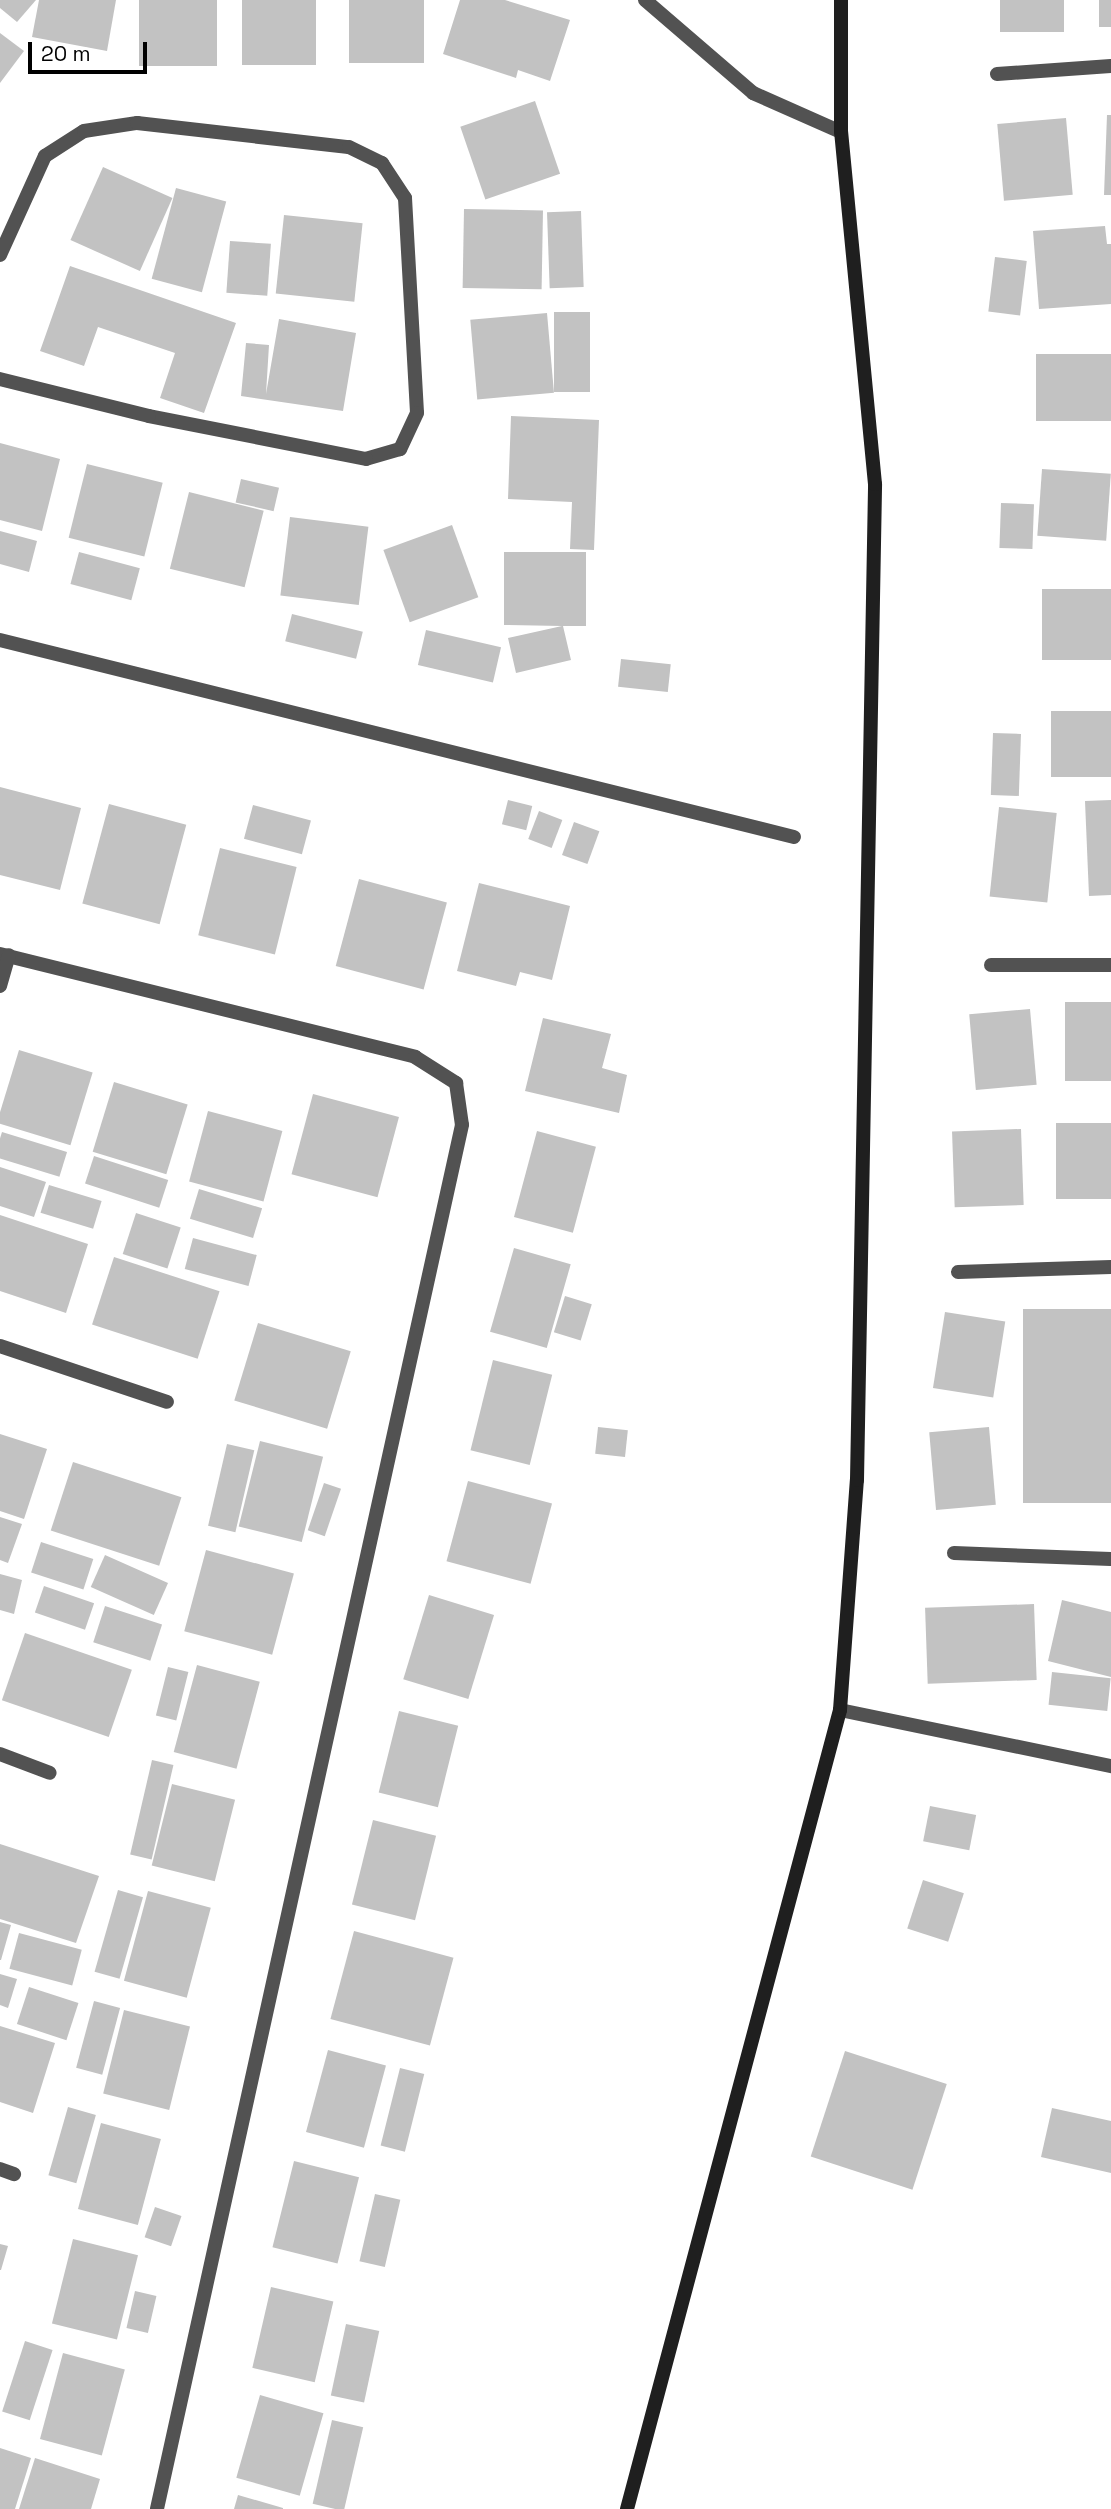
<!DOCTYPE html>
<style>
body{margin:0}
#map{position:relative;width:1111px;height:2509px;overflow:hidden;background:#fff;font-family:"Space Grotesk",sans-serif}
div>[style]{position:absolute}
[style*='--x']{left:calc(var(--x)*1px);top:calc(var(--y)*1px);width:calc(var(--w)*1px);rotate:calc(var(--a)*1deg)}
.building>*{inset:0;background:#c2c2c2;transform-origin:0 0}
.street>*{height:14px;margin:-7px;padding:0 7px;transform-origin:7px;border-radius:7px;background:#525252}
.secondary>*{height:14px;margin:-7px;padding:0 7px;transform-origin:7px;border-radius:7px;background:#1f1f1f}
span{translate:-50% -50%;white-space:nowrap;text-align:center;line-height:1.15;-webkit-text-stroke:5px #fff;paint-order:stroke}
.scale{position:absolute;left:28px;top:42px;width:119px;height:32px;box-sizing:border-box;border:4px solid #000;border-top:0;padding-left:9px;font-size:21px;line-height:24px;white-space:nowrap;color:#000;-webkit-text-stroke:5px #fff;paint-order:stroke}
</style>
<div id="map">
<div class="building">
<div style="clip-path:polygon(0 0,36px 0,17px 22px,0 8px)"></div>
<div style="clip-path:polygon(39px 0,116px 0,107px 51px,32px 37px)"></div>
<div style="left:139px;top:0;width:78px;height:66px"></div>
<div style="left:242px;top:0;width:74px;height:65px"></div>
<div style="left:349px;top:0;width:75px;height:63px"></div>
<div style="clip-path:polygon(460px 0,505px 0,570px 20px,550px 81px,518px 70px,516px 78px,443px 54px)"></div>
<div style="left:1000px;top:0;width:64px;height:32px"></div>
<div style="left:1099px;top:0;width:12px;height:27px"></div>
<div style="clip-path:polygon(0 33px,24px 51px,0 83px)"></div>
<div style="left:535px;top:101px;width:77px;height:79px;rotate:71deg"></div>
<div style="clip-path:polygon(1107px 115px,1111px 115px,1111px 195px,1104px 195px)"></div>
<div style="left:1066px;top:118px;width:77px;height:69px;rotate:85deg"></div>
<div style="left:103px;top:167px;width:76px;height:80px;rotate:24deg"></div>
<div style="left:176px;top:188px;width:52px;height:94px;rotate:15deg"></div>
<div style="left:464px;top:209px;width:79px;height:79px;rotate:1deg"></div>
<div style="left:581px;top:211px;width:76px;height:34px;rotate:88deg"></div>
<div style="left:284px;top:215px;width:79px;height:79px;rotate:6deg"></div>
<div style="clip-path:polygon(1105px 226px,1107px 244px,1111px 244px,1111px 304px,1039px 309px,1033px 231px)"></div>
<div style="left:230px;top:241px;width:41px;height:52px;rotate:4deg"></div>
<div style="left:995px;top:257px;width:32px;height:55px;rotate:7deg"></div>
<div style="clip-path:polygon(70px 266px,236px 323px,204px 413px,160px 398px,175px 353px,98px 327px,84px 366px,40px 351px)"></div>
<div style="left:554px;top:312px;width:36px;height:80px"></div>
<div style="left:547px;top:313px;width:80px;height:77px;rotate:85deg"></div>
<div style="clip-path:polygon(279px 319px,356px 333px,343px 411px,241px 396px,246px 343px,269px 345px,266px 394px)"></div>
<div style="left:1111px;top:354px;width:67px;height:75px;rotate:90deg"></div>
<div style="clip-path:polygon(511px 416px,599px 420px,594px 550px,570px 549px,572px 502px,508px 499px)"></div>
<div style="clip-path:polygon(0 443px,60px 459px,42px 531px,0 520px)"></div>
<div style="left:87px;top:464px;width:78px;height:76px;rotate:14deg"></div>
<div style="left:1042px;top:469px;width:69px;height:67px;rotate:4deg"></div>
<div style="left:241px;top:479px;width:39px;height:24px;rotate:13deg"></div>
<div style="left:189px;top:492px;width:77px;height:79px;rotate:14deg"></div>
<div style="left:1001px;top:503px;width:33px;height:45px;rotate:2deg"></div>
<div style="left:290px;top:517px;width:79px;height:79px;rotate:7deg"></div>
<div style="left:452px;top:525px;width:77px;height:73px;rotate:70deg"></div>
<div style="clip-path:polygon(0 531px,37px 541px,29px 572px,0 564px)"></div>
<div style="left:79px;top:552px;width:63px;height:33px;rotate:15deg"></div>
<div style="clip-path:polygon(504px 552px,586px 552px,586px 626px,563px 626px,571px 660px,516px 673px,508px 638px,562px 626px,504px 625px)"></div>
<div style="left:1111px;top:589px;width:71px;height:69px;rotate:90deg"></div>
<div style="left:292px;top:614px;width:73px;height:28px;rotate:14deg"></div>
<div style="left:426px;top:630px;width:77px;height:36px;rotate:13deg"></div>
<div style="left:621px;top:659px;width:50px;height:28px;rotate:6deg"></div>
<div style="left:1111px;top:711px;width:66px;height:60px;rotate:90deg"></div>
<div style="left:993px;top:733px;width:28px;height:62px;rotate:2deg"></div>
<div style="clip-path:polygon(0 787px,81px 808px,60px 890px,0 875px)"></div>
<div style="left:508px;top:800px;width:25px;height:25px;rotate:14deg"></div>
<div style="clip-path:polygon(1111px 800px,1111px 895px,1089px 896px,1085px 801px)"></div>
<div style="left:109px;top:804px;width:80px;height:103px;rotate:15deg"></div>
<div style="left:253px;top:805px;width:60px;height:35px;rotate:15deg"></div>
<div style="left:999px;top:807px;width:58px;height:90px;rotate:6deg"></div>
<div style="left:539px;top:811px;width:25px;height:30px;rotate:21deg"></div>
<div style="left:574px;top:822px;width:27px;height:35px;rotate:20deg"></div>
<div style="left:220px;top:848px;width:79px;height:90px;rotate:14deg"></div>
<div style="left:359px;top:879px;width:91px;height:90px;rotate:15deg"></div>
<div style="clip-path:polygon(479px 883px,570px 906px,552px 980px,520px 972px,516px 986px,457px 971px)"></div>
<div style="left:1111px;top:1002px;width:79px;height:46px;rotate:90deg"></div>
<div style="left:1030px;top:1009px;width:76px;height:61px;rotate:85deg"></div>
<div style="clip-path:polygon(543px 1018px,611px 1034px,602px 1068px,627px 1075px,619px 1113px,525px 1091px)"></div>
<div style="left:19px;top:1050px;width:77px;height:76px;rotate:17deg"></div>
<div style="left:114px;top:1082px;width:77px;height:73px;rotate:17deg"></div>
<div style="left:313px;top:1094px;width:89px;height:83px;rotate:15deg"></div>
<div style="left:208px;top:1111px;width:77px;height:73px;rotate:15deg"></div>
<div style="left:1111px;top:1123px;width:76px;height:55px;rotate:90deg"></div>
<div style="left:1021px;top:1129px;width:76px;height:69px;rotate:88deg"></div>
<div style="left:537px;top:1131px;width:61px;height:89px;rotate:15deg"></div>
<div style="left:2px;top:1132px;width:68px;height:26px;rotate:17deg"></div>
<div style="left:94px;top:1156px;width:78px;height:29px;rotate:18deg"></div>
<div style="clip-path:polygon(0 1167px,46px 1182px,34px 1217px,0 1206px)"></div>
<div style="left:49px;top:1185px;width:55px;height:29px;rotate:17deg"></div>
<div style="left:199px;top:1189px;width:66px;height:31px;rotate:17deg"></div>
<div style="left:136px;top:1213px;width:47px;height:43px;rotate:18deg"></div>
<div style="clip-path:polygon(0 1215px,88px 1244px,66px 1313px,0 1291px)"></div>
<div style="left:193px;top:1238px;width:66px;height:32px;rotate:15deg"></div>
<div style="left:514px;top:1248px;width:59px;height:87px;rotate:16deg"></div>
<div style="left:114px;top:1257px;width:111px;height:71px;rotate:18deg"></div>
<div style="left:565px;top:1296px;width:28px;height:38px;rotate:17deg"></div>
<div style="left:1023px;top:1309px;width:88px;height:194px"></div>
<div style="left:945px;top:1312px;width:61px;height:77px;rotate:9deg"></div>
<div style="left:258px;top:1323px;width:97px;height:81px;rotate:17deg"></div>
<div style="left:493px;top:1360px;width:61px;height:93px;rotate:14deg"></div>
<div style="left:598px;top:1427px;width:30px;height:27px;rotate:6deg"></div>
<div style="left:989px;top:1427px;width:78px;height:60px;rotate:85deg"></div>
<div style="clip-path:polygon(0 1434px,47px 1449px,24px 1519px,0 1511px)"></div>
<div style="left:260px;top:1441px;width:65px;height:88px;rotate:14deg"></div>
<div style="left:227px;top:1444px;width:28px;height:84px;rotate:13deg"></div>
<div style="left:73px;top:1462px;width:114px;height:72px;rotate:18deg"></div>
<div style="left:468px;top:1481px;width:87px;height:83px;rotate:15deg"></div>
<div style="left:324px;top:1483px;width:18px;height:50px;rotate:19deg"></div>
<div style="clip-path:polygon(0 1517px,22px 1524px,8px 1563px,0 1560px)"></div>
<div style="left:41px;top:1542px;width:55px;height:32px;rotate:18deg"></div>
<div style="left:206px;top:1550px;width:91px;height:84px;rotate:15deg"></div>
<div style="left:105px;top:1555px;width:69px;height:35px;rotate:24deg"></div>
<div style="clip-path:polygon(0 1574px,22px 1580px,14px 1614px,0 1610px)"></div>
<div style="left:44px;top:1586px;width:53px;height:28px;rotate:19deg"></div>
<div style="left:429px;top:1595px;width:68px;height:88px;rotate:17deg"></div>
<div style="clip-path:polygon(1062px 1600px,1111px 1612px,1111px 1677px,1048px 1661px)"></div>
<div style="left:1034px;top:1604px;width:76px;height:109px;rotate:88deg"></div>
<div style="left:105px;top:1606px;width:60px;height:38px;rotate:18deg"></div>
<div style="left:25px;top:1633px;width:113px;height:71px;rotate:19deg"></div>
<div style="left:197px;top:1665px;width:65px;height:90px;rotate:15deg"></div>
<div style="left:168px;top:1667px;width:21px;height:50px;rotate:14deg"></div>
<div style="left:1052px;top:1672px;width:59px;height:33px;rotate:6deg"></div>
<div style="left:399px;top:1711px;width:61px;height:84px;rotate:14deg"></div>
<div style="left:152px;top:1760px;width:22px;height:97px;rotate:13deg"></div>
<div style="left:172px;top:1784px;width:65px;height:84px;rotate:14deg"></div>
<div style="left:930px;top:1806px;width:47px;height:36px;rotate:11deg"></div>
<div style="left:373px;top:1820px;width:65px;height:87px;rotate:14deg"></div>
<div style="clip-path:polygon(0 1844px,99px 1876px,76px 1943px,0 1919px)"></div>
<div style="left:923px;top:1880px;width:43px;height:51px;rotate:18deg"></div>
<div style="left:118px;top:1890px;width:26px;height:85px;rotate:16deg"></div>
<div style="left:148px;top:1891px;width:65px;height:93px;rotate:15deg"></div>
<div style="clip-path:polygon(0 1922px,11px 1925px,1px 1960px,0 1960px)"></div>
<div style="left:354px;top:1931px;width:103px;height:91px;rotate:15deg"></div>
<div style="left:19px;top:1933px;width:65px;height:37px;rotate:15deg"></div>
<div style="clip-path:polygon(0 1974px,17px 1979px,8px 2008px,0 2005px)"></div>
<div style="left:29px;top:1987px;width:52px;height:39px;rotate:18deg"></div>
<div style="left:94px;top:2001px;width:27px;height:69px;rotate:15deg"></div>
<div style="left:124px;top:2010px;width:68px;height:86px;rotate:14deg"></div>
<div style="clip-path:polygon(0 2026px,55px 2043px,33px 2113px,0 2102px)"></div>
<div style="left:328px;top:2050px;width:60px;height:85px;rotate:15deg"></div>
<div style="left:845px;top:2051px;width:107px;height:111px;rotate:18deg"></div>
<div style="left:400px;top:2068px;width:25px;height:80px;rotate:14deg"></div>
<div style="left:68px;top:2107px;width:29px;height:71px;rotate:16deg"></div>
<div style="clip-path:polygon(1052px 2108px,1111px 2121px,1111px 2173px,1041px 2157px)"></div>
<div style="left:101px;top:2123px;width:62px;height:89px;rotate:15deg"></div>
<div style="left:294px;top:2161px;width:67px;height:89px;rotate:14deg"></div>
<div style="left:375px;top:2194px;width:26px;height:69px;rotate:13deg"></div>
<div style="left:155px;top:2207px;width:28px;height:32px;rotate:19deg"></div>
<div style="left:73px;top:2239px;width:67px;height:87px;rotate:14deg"></div>
<div style="clip-path:polygon(0 2244px,8px 2246px,1px 2270px,0 2270px)"></div>
<div style="left:271px;top:2287px;width:64px;height:83px;rotate:13deg"></div>
<div style="left:135px;top:2291px;width:22px;height:38px;rotate:13deg"></div>
<div style="left:346px;top:2324px;width:34px;height:73px;rotate:12deg"></div>
<div style="left:25px;top:2341px;width:29px;height:74px;rotate:18deg"></div>
<div style="left:63px;top:2353px;width:64px;height:89px;rotate:15deg"></div>
<div style="left:260px;top:2395px;width:66px;height:86px;rotate:16deg"></div>
<div style="left:332px;top:2420px;width:32px;height:86px;rotate:13deg"></div>
<div style="clip-path:polygon(0 2448px,31px 2458px,15px 2509px,0 2509px)"></div>
<div style="clip-path:polygon(35px 2458px,100px 2479px,91px 2509px,19px 2509px)"></div>
<div style="clip-path:polygon(238px 2495px,283px 2508px,283px 2509px,234px 2509px)"></div>
</div>
<div class="street">
<div style="--x:645;--y:0;--w:143;--a:40.7"></div>
<div style="--x:753;--y:93;--w:96;--a:23.9"></div>
<div style="--x:997;--y:74;--w:114;--a:-4"></div>
<div style="--x:0;--y:255;--w:109;--a:-65.6"></div>
<div style="--x:45;--y:156;--w:46;--a:-32.7"></div>
<div style="--x:84;--y:131;--w:54;--a:-8.6"></div>
<div style="--x:137;--y:123;--w:213;--a:6.5"></div>
<div style="--x:349;--y:147;--w:37;--a:26"></div>
<div style="--x:382;--y:163;--w:42;--a:56.7"></div>
<div style="--x:405;--y:198;--w:215;--a:86.8"></div>
<div style="--x:417;--y:413;--w:40;--a:115"></div>
<div style="--x:400;--y:449;--w:35;--a:164"></div>
<div style="--x:366;--y:459;--w:221;--a:-168.8"></div>
<div style="--x:149;--y:416;--w:154;--a:-166.1"></div>
<div style="--x:0;--y:640;--w:818;--a:13.93"></div>
<div style="--x:0;--y:954;--w:428;--a:13.9"></div>
<div style="--x:415;--y:1057;--w:49;--a:32.4"></div>
<div style="--x:456;--y:1083;--w:42;--a:81.9"></div>
<div style="--x:462;--y:1125;--w:1417;--a:102.43"></div>
<div style="--x:991;--y:965;--w:120;--a:0"></div>
<div style="--x:0;--y:986;--w:32;--a:-74"></div>
<div style="--x:958;--y:1272;--w:153;--a:-1.9"></div>
<div style="--x:0;--y:1346;--w:176;--a:18.5"></div>
<div style="--x:954;--y:1553;--w:157;--a:2.2"></div>
<div style="--x:840;--y:1710;--w:277;--a:11.7"></div>
<div style="--x:0;--y:1754;--w:53;--a:20.8"></div>
<div style="--x:0;--y:2169;--w:15;--a:20"></div>
</div>
<div class="secondary">
<div style="--x:627;--y:2509;--w:827;--a:-75.07"></div>
<div style="--x:840;--y:1710;--w:231;--a:-85.8"></div>
<div style="--x:857;--y:1480;--w:996;--a:-88.96"></div>
<div style="--x:875;--y:484;--w:354;--a:-95.5"></div>
<div style="--x:841;--y:132;--w:132;--a:-90"></div>
</div>
<div class="scale">20 m</div>
</div>
